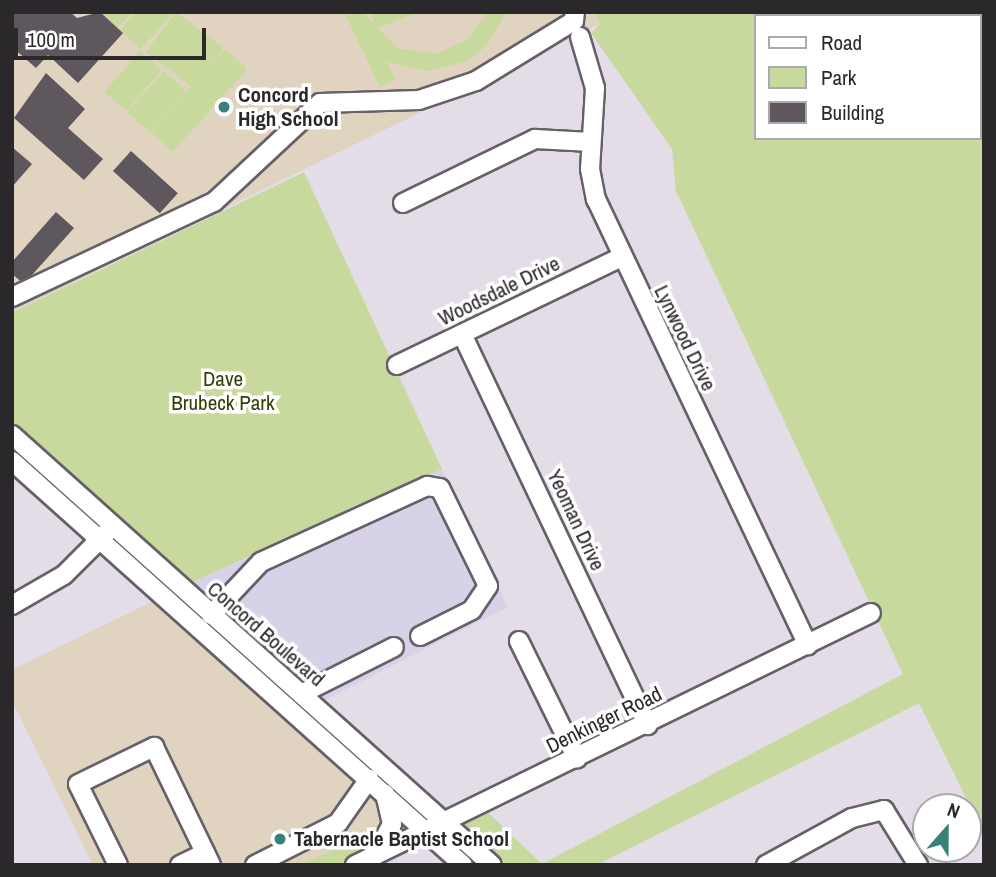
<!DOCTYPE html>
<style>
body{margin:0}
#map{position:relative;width:996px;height:877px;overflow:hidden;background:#e4dde7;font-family:"Archivo Narrow",sans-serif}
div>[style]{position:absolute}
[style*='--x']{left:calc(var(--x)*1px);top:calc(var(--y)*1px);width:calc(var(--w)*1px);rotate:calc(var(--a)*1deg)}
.commercial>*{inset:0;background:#d7d2e8}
.education>*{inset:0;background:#e0d4c0}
.green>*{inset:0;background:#c7d99d;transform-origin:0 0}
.building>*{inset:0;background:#5f575e;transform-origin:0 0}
.roads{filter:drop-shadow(2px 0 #666068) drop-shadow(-2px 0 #666068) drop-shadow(0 2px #666068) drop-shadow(0 -2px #666068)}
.minor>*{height:18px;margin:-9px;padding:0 9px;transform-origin:9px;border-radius:9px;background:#fff}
.dots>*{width:19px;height:19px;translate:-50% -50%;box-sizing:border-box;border:4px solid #fff;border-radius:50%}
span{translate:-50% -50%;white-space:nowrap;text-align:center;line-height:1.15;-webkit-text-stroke:7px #fff;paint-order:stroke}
.poi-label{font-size:21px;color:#2b282c;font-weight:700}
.left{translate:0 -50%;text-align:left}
.street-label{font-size:21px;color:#2b282c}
.park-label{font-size:21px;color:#344105}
.frame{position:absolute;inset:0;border:14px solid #2b282c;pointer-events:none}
.legend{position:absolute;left:754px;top:14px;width:228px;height:126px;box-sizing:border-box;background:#fff;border:2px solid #aaa9ab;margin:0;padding:9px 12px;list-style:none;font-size:21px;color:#2b282c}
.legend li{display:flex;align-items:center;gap:14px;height:35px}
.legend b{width:35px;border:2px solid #aaa9ab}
.north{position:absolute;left:912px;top:793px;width:70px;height:70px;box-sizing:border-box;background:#fff;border:2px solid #aaa9ab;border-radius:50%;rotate:21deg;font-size:19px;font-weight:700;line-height:28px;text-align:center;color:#2b282c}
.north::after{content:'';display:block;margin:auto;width:24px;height:32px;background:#3a8076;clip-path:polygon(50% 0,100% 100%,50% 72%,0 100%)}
.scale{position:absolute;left:14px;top:28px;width:192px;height:32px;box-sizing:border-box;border:4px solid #2b282c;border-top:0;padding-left:9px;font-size:21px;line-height:24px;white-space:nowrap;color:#2b282c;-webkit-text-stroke:5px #fff;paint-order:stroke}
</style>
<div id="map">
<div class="commercial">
<div style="clip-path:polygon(442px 469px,508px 607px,313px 706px,179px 588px)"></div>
</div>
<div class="education">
<div style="clip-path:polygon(12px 12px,594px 12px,600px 24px,12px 313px)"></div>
<div style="clip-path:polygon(163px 596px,383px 791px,392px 824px,299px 865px,93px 865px,12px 701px,12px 670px)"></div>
</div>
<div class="green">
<div style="clip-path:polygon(100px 12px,132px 12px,118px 28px)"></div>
<div style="clip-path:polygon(136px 12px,174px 12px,141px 49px,120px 30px)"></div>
<div style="left:176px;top:12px;width:59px;height:50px;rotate:37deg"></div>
<div style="clip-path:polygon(344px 12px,363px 12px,397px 48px,436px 54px,468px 39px,488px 12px,506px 12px,487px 45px,467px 61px,429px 71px,387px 62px,395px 79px,380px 87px)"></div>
<div style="clip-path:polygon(369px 12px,419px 12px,377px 28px)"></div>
<div style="clip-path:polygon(evenodd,594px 12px,984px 12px,984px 834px,919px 703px,597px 865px,492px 865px,441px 822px,480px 805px,542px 864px,903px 674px,676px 191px,672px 149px,591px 33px,600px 24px,594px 12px,756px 16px,980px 16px,980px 138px,756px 138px,756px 16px)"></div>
<div style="left:225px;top:49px;width:30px;height:111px;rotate:42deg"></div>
<div style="left:140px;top:51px;width:29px;height:54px;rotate:41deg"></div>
<div style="left:164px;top:71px;width:30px;height:55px;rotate:42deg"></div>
<div style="clip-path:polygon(304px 172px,442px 469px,179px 588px,12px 435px,12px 313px)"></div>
<div style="clip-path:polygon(392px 824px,355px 865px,299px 865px)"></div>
</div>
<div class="building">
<div style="clip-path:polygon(12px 12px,70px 12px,77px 18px,100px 12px,123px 33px,78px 83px,48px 55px,36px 68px,12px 47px)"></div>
<div style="clip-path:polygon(46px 73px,85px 109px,68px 128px,103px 159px,84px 180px,14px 118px)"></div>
<div style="clip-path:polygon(12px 147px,32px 164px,12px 187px)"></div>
<div style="left:131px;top:151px;width:63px;height:27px;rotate:42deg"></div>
<div style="clip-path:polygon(56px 212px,74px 228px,24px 284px,12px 274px,12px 262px)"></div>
</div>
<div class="roads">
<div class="minor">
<div style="--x:960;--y:12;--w:4;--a:76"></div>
<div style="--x:580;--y:37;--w:53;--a:73.6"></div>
<div style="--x:595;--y:88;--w:81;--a:93.5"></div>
<div style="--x:590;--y:169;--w:31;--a:79"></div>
<div style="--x:596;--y:199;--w:494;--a:64.6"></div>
<div style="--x:980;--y:54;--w:9;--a:63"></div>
<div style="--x:403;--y:203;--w:147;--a:-25.9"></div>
<div style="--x:535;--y:139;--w:56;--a:3.1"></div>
<div style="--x:12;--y:297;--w:223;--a:-25.2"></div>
<div style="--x:214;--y:202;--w:145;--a:-43"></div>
<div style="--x:320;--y:103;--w:99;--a:-1.7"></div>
<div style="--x:419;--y:100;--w:60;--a:-18.4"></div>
<div style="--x:476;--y:81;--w:115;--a:-31.5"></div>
<div style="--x:574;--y:21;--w:9;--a:-84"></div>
<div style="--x:462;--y:334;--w:433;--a:64.6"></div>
<div style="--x:397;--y:365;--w:249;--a:-25.7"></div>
<div style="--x:12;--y:435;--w:644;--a:41.86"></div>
<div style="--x:12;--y:461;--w:605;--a:41.85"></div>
<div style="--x:12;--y:605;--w:60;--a:-30"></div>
<div style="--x:64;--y:575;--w:59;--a:-45"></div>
<div style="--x:211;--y:615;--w:73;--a:-46.7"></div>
<div style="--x:261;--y:562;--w:183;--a:-24.6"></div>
<div style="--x:427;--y:486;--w:13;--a:9"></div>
<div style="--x:440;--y:488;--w:109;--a:63.9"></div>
<div style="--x:488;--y:586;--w:29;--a:124"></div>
<div style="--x:472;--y:610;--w:58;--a:153.4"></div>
<div style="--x:519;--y:641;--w:131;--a:63.8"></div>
<div style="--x:301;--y:694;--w:104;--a:-26.8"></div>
<div style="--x:376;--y:855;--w:35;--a:-63"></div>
<div style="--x:392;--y:824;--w:31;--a:-103"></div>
<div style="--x:118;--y:865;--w:90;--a:-116.3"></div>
<div style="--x:78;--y:784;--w:85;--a:-26"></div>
<div style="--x:154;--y:747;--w:131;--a:64.2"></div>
<div style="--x:180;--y:865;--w:28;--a:-26"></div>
<div style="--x:255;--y:865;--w:93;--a:-26.8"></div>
<div style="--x:338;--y:823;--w:54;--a:-54.8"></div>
<div style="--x:355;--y:865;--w:574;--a:-26.03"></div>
<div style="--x:766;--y:865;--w:98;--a:-28.7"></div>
<div style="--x:852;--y:818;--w:33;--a:-14"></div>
<div style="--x:884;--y:810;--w:65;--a:58.3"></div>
</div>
</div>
<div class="dots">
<div style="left:224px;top:107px;background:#3a8076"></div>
<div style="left:280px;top:839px;background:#3a8076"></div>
</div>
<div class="poi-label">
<span class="left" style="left:238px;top:107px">Concord<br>High School</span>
<span class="left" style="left:294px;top:839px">Tabernacle Baptist School</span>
</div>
<div class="street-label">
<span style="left:499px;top:291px;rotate:-26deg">Woodsdale Drive</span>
<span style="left:685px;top:338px;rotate:64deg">Lynwood Drive</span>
<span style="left:576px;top:520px;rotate:65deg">Yeoman Drive</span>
<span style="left:266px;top:634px;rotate:41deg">Concord Boulevard</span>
<span style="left:604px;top:720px;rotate:-26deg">Denkinger Road</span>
</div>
<div class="park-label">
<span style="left:223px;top:391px">Dave<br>Brubeck Park</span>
</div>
<div class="frame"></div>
<ul class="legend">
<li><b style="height:9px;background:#fff"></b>Road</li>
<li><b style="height:19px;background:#c7d99d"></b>Park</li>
<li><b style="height:19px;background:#5f575e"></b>Building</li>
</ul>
<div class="north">N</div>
<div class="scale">100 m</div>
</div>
